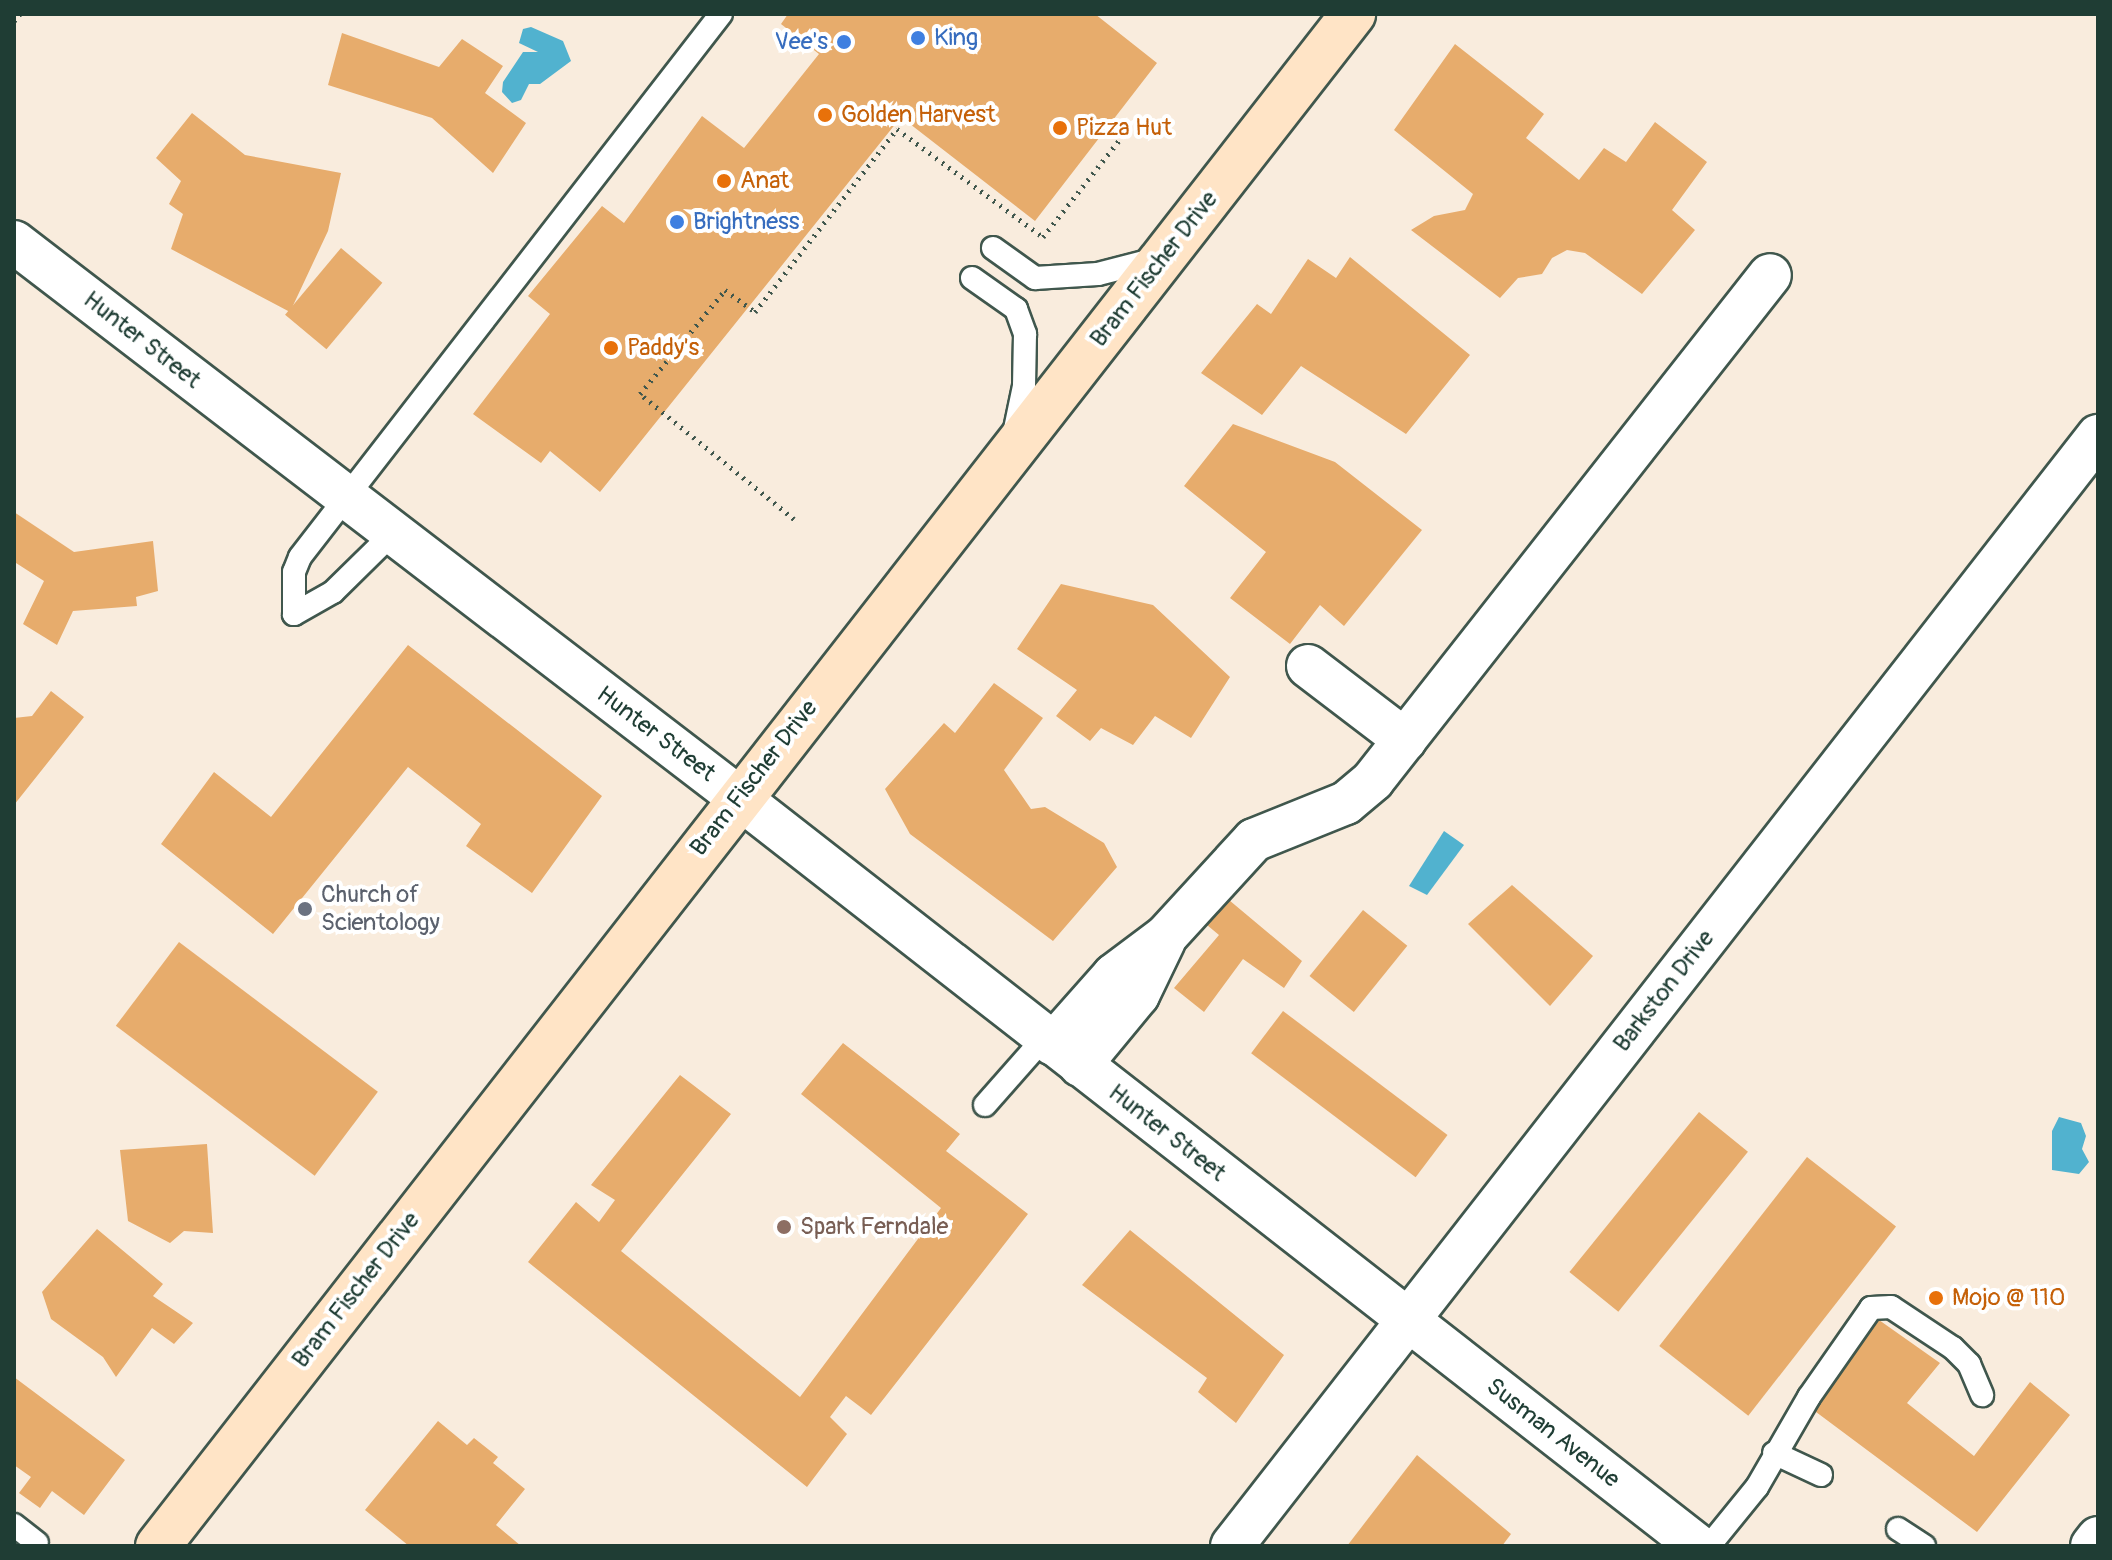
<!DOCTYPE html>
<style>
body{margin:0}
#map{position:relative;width:2112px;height:1560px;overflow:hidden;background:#f9ecdd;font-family:Pangolin,sans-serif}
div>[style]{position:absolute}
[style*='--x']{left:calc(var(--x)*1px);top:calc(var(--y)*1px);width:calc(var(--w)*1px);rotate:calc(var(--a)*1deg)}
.water>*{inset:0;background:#51b2cf}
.building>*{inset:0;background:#e7ac6c;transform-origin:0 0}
.path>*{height:5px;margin-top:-2.5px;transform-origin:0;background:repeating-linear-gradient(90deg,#40574d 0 2px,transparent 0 8px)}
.roads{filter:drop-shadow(2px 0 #40574d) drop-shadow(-2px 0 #40574d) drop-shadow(0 2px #40574d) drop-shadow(0 -2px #40574d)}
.lane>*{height:22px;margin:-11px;padding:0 11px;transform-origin:11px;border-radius:11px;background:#fff}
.street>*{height:42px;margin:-21px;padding:0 21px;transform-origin:21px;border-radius:21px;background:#fff}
.secondary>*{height:44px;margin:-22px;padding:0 22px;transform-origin:22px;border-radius:22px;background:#ffe4c6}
.dots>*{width:22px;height:22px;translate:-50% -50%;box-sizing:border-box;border:4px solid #fff;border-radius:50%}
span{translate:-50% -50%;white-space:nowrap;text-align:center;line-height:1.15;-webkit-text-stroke:8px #fff;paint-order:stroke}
.shop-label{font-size:24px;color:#366cbe}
.left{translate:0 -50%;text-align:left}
.right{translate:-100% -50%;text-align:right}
.food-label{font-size:24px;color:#c56008}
.street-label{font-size:24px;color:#1f3d34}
.worship-label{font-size:24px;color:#5b616d}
.education-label{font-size:24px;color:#785e54}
.frame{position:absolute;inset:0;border:16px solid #1f3d34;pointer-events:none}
</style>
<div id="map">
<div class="water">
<div style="clip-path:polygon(531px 27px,563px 41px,571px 61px,540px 84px,529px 84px,521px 100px,512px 103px,502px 92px,503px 82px,523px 52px,538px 52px,519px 43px,523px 29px)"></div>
<div style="clip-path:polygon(1444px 831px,1464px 845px,1427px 895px,1409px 886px)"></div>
<div style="clip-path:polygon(2059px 1117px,2081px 1123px,2086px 1136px,2082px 1149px,2089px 1162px,2079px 1174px,2052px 1170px,2052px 1131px)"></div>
</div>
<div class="building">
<div style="clip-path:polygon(788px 14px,1095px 14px,1157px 63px,1035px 221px,901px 117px,600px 492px,550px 451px,541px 463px,473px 414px,550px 314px,528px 296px,602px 206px,624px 223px,702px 116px,744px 148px,819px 54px,781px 24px)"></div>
<div style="clip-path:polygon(342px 33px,439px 67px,462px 39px,503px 66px,485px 93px,526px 123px,493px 173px,432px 118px,328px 85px)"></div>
<div style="clip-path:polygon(1455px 44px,1544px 114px,1526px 138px,1579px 180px,1604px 148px,1626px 162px,1655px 122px,1707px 162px,1672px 210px,1695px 230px,1642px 294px,1585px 253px,1567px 250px,1552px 258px,1542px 274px,1518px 278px,1500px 298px,1411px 230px,1434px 216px,1465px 210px,1473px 194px,1394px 130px)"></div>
<div style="clip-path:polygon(192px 113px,245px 155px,341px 173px,328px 231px,290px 312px,171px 249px,183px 214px,169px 204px,181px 181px,156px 158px)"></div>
<div style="left:341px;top:248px;width:54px;height:87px;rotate:40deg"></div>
<div style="clip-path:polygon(1350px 257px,1470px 355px,1406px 434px,1301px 366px,1262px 415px,1201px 373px,1257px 304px,1271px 314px,1308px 259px,1336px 278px)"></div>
<div style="clip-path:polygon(1233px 424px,1335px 462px,1422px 530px,1344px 626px,1320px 605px,1290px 644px,1230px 598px,1266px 552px,1184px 486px)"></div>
<div style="clip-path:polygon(14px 512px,74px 552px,153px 541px,158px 591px,136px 597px,137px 606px,73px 611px,57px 645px,23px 624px,44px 581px,16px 563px,14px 566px)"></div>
<div style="clip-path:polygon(1061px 584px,1153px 605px,1230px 677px,1191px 738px,1155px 716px,1133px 745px,1101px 728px,1090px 741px,1056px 716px,1077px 690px,1017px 649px)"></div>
<div style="clip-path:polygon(408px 645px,602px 796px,532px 893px,466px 846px,481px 824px,408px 767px,273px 934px,161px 844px,214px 772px,271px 817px)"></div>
<div style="clip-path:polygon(994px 683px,1043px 718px,1004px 770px,1031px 809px,1045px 807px,1104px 843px,1117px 867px,1053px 941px,910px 834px,885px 789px,944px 723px,955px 733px)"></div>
<div style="clip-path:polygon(51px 691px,84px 717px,14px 805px,14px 718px,32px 716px)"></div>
<div style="clip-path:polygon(1512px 885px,1593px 956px,1550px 1006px,1468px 924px)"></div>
<div style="clip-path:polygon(1229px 900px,1302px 961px,1284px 988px,1243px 959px,1204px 1012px,1174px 988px,1219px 935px,1207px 925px)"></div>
<div style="left:1363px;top:910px;width:57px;height:85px;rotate:39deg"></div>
<div style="left:179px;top:942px;width:249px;height:105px;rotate:37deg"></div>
<div style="left:1283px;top:1011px;width:206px;height:53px;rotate:37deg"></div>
<div style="clip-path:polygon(843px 1043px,960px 1134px,946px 1151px,1028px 1214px,871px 1415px,846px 1396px,830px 1417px,847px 1434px,807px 1487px,528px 1262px,576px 1202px,599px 1222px,615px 1200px,591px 1185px,680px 1075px,731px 1114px,621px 1251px,800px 1397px,941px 1208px,801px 1094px)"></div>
<div style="left:1699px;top:1112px;width:63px;height:206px;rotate:39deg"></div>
<div style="clip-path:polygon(207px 1144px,213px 1233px,184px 1231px,170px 1243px,128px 1221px,120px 1150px)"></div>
<div style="left:1807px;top:1157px;width:113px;height:240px;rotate:38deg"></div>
<div style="clip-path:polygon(97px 1229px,163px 1284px,153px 1296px,193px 1323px,174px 1344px,152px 1328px,116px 1377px,103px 1357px,51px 1319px,42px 1292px)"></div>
<div style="clip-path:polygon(1130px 1230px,1284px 1355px,1236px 1423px,1198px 1392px,1207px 1378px,1082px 1285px)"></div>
<div style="clip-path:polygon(1879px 1320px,1940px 1363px,1907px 1403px,1974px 1456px,2030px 1382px,2070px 1415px,1977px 1532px,1812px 1409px)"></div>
<div style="clip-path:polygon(14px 1377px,125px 1460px,84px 1515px,52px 1491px,40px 1508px,19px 1493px,31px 1477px,14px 1465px)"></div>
<div style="clip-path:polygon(438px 1421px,467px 1445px,474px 1438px,498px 1457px,493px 1463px,525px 1489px,496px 1525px,521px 1546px,409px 1546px,365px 1510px)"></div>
<div style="clip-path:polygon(1417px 1455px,1511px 1534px,1502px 1546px,1347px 1546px)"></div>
</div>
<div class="path">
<div style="--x:14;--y:21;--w:9;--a:-49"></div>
<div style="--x:794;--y:519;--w:198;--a:-140.9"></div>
<div style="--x:640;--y:394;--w:134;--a:-50.7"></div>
<div style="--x:725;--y:290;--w:37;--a:36"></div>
<div style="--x:755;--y:312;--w:232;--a:-52.2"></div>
<div style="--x:897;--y:129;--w:182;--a:36.5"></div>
<div style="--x:1043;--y:237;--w:137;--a:-51.8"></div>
</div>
<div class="roads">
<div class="lane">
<div style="--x:993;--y:248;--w:52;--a:35.5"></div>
<div style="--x:1035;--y:278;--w:63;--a:-3.6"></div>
<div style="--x:1098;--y:274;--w:60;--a:-14.5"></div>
<div style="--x:972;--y:278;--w:54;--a:35.2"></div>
<div style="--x:1016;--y:309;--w:27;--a:70"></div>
<div style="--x:1025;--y:334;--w:52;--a:91.1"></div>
<div style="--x:1024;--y:386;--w:49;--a:101.8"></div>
<div style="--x:393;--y:533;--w:84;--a:135.5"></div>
<div style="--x:333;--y:592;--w:45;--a:150.6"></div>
<div style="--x:294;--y:614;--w:42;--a:-90"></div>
<div style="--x:294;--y:572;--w:16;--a:-68"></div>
<div style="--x:300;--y:557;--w:687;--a:-52.21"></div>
<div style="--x:985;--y:1105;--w:89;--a:-48.6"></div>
<div style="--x:1774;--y:1453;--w:52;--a:25.1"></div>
<div style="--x:14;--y:1525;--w:29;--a:38"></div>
<div style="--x:1898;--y:1529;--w:31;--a:33"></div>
<div style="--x:1709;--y:1546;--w:76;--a:-50.9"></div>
<div style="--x:1757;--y:1487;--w:104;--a:-60"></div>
<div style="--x:1809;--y:1397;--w:108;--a:-55.1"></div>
<div style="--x:1871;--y:1308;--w:20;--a:-3"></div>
<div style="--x:1891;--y:1307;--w:74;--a:33.5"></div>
<div style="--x:1953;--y:1348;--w:23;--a:45"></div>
<div style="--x:1969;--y:1364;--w:34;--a:67"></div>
</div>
<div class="street">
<div style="--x:14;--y:242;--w:912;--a:37.47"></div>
<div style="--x:738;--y:797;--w:1218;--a:37.96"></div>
<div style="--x:1308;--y:666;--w:122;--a:37.3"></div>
<div style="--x:1053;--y:1044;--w:92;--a:-48.5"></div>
<div style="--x:1114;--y:975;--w:65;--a:-36.9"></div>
<div style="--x:1166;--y:936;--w:130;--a:-47.5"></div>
<div style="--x:1254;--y:840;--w:99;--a:-21.9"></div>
<div style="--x:1346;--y:803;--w:35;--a:-40"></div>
<div style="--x:1373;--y:780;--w:642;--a:-51.83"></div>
<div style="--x:1080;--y:1065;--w:91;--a:-50.4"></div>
<div style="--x:1138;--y:995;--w:60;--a:-64.3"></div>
<div style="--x:1232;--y:1546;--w:1408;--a:-52.04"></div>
<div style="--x:2092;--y:1546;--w:10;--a:-53"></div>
</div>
<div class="secondary">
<div style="--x:158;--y:1546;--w:1943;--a:-52.04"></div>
</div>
</div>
<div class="dots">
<div style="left:918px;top:38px;background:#3f7fe0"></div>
<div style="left:844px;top:42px;background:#3f7fe0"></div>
<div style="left:825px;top:115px;background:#e8710a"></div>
<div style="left:1060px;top:128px;background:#e8710a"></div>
<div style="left:724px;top:181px;background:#e8710a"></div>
<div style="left:677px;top:222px;background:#3f7fe0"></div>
<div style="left:611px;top:348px;background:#e8710a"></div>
<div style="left:305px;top:909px;background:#6b7280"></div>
<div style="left:784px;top:1227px;background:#8d6e63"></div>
<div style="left:1936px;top:1298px;background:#e8710a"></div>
</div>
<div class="shop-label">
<span class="left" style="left:934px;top:38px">King</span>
<span class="right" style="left:828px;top:42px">Vee's</span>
<span class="left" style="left:693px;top:222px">Brightness</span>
</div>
<div class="food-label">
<span class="left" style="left:841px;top:115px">Golden Harvest</span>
<span class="left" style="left:1076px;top:128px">Pizza Hut</span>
<span class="left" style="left:740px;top:181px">Anat</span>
<span class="left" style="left:627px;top:348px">Paddy's</span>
<span class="left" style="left:1952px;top:1298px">Mojo @ 110</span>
</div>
<div class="street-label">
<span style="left:1154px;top:269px;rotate:-52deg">Bram Fischer Drive</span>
<span style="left:142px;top:340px;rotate:38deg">Hunter Street</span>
<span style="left:656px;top:734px;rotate:37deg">Hunter Street</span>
<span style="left:754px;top:778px;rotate:-52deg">Bram Fischer Drive</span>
<span style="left:1664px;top:991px;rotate:-52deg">Barkston Drive</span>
<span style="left:1167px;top:1133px;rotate:38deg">Hunter Street</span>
<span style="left:356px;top:1290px;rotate:-52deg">Bram Fischer Drive</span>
<span style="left:1553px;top:1433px;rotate:38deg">Susman Avenue</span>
</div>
<div class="worship-label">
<span class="left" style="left:321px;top:909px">Church of<br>Scientology</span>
</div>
<div class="education-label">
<span class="left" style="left:800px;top:1227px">Spark Ferndale</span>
</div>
<div class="frame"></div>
</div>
